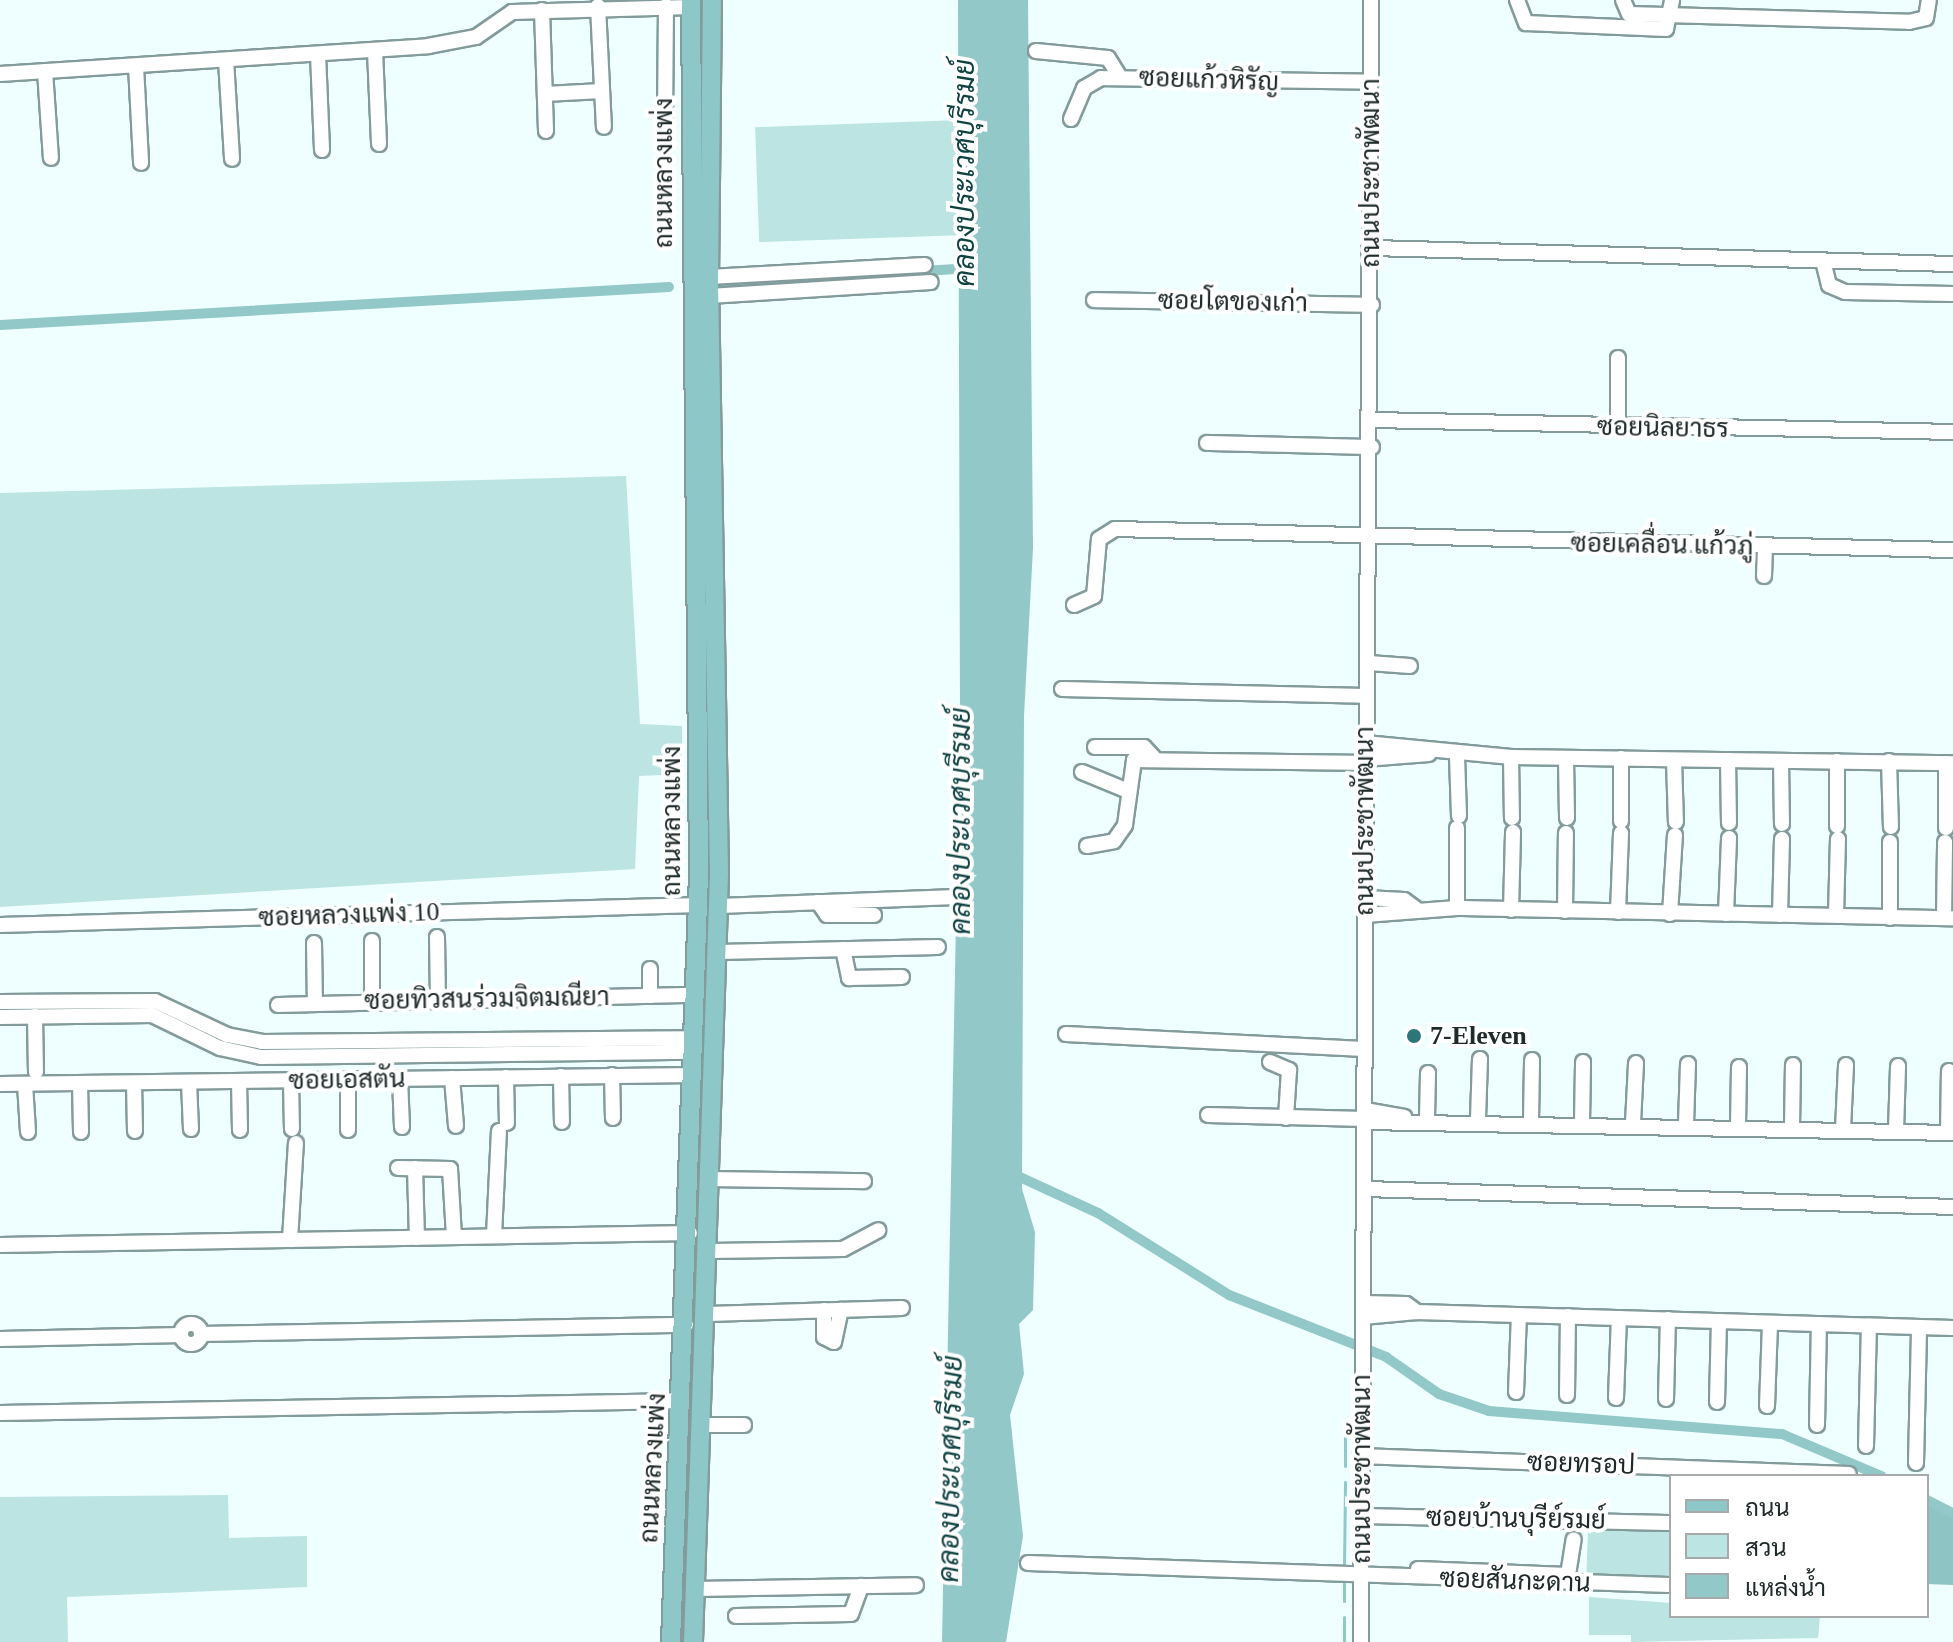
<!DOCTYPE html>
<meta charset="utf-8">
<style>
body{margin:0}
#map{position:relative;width:1953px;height:1642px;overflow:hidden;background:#effefe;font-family:"Times New Roman",Sarabun,serif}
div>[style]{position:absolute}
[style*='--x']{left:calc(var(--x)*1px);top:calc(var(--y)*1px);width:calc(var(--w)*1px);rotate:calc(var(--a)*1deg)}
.green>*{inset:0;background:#bbe4e3;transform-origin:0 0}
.forest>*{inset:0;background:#8fc4c4}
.water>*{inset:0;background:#92c8c8}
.stream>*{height:3px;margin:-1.5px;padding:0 1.5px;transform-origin:1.5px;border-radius:1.5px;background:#92c8c8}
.canal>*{height:10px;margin:-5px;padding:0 5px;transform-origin:5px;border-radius:5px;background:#92c8c8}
.roads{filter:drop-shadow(2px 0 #839b9b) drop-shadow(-2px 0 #839b9b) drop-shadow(0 2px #839b9b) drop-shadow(0 -2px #839b9b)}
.minor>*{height:14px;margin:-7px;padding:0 7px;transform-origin:7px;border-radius:7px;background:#fff}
.minor>.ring{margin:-7px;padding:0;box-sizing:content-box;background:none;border:14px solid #fff;border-radius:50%}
.major>*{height:18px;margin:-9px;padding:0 9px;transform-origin:9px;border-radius:9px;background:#8ec7c8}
.dots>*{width:22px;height:22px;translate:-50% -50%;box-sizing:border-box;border:4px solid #fff;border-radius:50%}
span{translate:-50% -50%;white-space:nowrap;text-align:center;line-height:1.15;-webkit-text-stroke:8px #fff;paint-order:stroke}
.street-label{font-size:26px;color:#202a2a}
.poi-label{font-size:26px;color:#202a2a;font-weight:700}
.left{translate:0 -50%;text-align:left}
.water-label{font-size:28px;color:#104242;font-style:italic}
.legend{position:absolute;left:1669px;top:1474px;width:260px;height:144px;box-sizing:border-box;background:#fff;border:2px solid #a6aaaa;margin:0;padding:10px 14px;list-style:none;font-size:24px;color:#202a2a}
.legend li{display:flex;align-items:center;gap:16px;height:40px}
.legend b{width:40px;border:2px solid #a6aaaa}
</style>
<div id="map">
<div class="green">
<div style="left:960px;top:120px;width:115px;height:205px;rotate:88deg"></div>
<div style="clip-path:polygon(626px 476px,640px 724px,682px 726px,682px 774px,639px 776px,635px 869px,0 907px,0 493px)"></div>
<div style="clip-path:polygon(228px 1495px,229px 1538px,307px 1536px,307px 1587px,67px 1597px,68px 1642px,0 1642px,0 1497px)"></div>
<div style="left:1588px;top:1529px;width:83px;height:46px;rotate:2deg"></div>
<div style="clip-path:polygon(1589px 1597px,1671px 1603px,1671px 1616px,1820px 1616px,1818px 1638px,1631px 1642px,1631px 1635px,1589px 1635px)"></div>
</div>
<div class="forest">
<div style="clip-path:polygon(1927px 1504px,1953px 1518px,1953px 1585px,1927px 1584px)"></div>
</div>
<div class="water">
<div style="clip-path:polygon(958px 0,1028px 0,1033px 548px,1024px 716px,1022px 1189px,1035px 1232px,1033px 1310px,1019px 1324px,1024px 1374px,1010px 1415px,1023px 1536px,1006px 1642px,942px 1642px,960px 716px)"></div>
</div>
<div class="stream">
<div style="--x:1345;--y:1466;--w:45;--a:-90"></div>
<div style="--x:1344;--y:1567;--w:85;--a:-89.3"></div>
<div style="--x:1344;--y:1583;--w:18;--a:90"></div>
<div style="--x:1344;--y:1642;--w:25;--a:-90"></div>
</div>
<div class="canal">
<div style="--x:724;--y:284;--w:251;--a:-3.7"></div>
<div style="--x:0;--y:325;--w:670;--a:-3.25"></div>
<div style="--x:1011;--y:1173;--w:96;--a:24.7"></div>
<div style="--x:1098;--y:1213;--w:155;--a:32"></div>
<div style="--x:1229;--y:1295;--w:169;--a:21.5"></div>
<div style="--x:1386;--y:1357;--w:65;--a:34.9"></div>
<div style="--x:1439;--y:1394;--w:53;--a:18.8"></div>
<div style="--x:1489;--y:1411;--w:294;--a:4.5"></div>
<div style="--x:1782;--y:1434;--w:108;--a:23"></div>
<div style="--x:1927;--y:1500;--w:29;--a:27"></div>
</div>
<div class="roads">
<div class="minor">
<div style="--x:1517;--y:0;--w:25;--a:69"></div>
<div style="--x:1526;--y:23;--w:140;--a:2.5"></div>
<div style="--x:1666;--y:29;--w:30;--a:-78"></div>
<div style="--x:1623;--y:0;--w:15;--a:67"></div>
<div style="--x:1629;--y:14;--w:280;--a:1.6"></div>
<div style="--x:1909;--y:22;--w:17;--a:-13"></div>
<div style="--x:1926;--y:18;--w:18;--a:-81"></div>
<div style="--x:598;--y:6;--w:121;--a:87.2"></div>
<div style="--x:542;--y:10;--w:121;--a:88.1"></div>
<div style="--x:375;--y:51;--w:93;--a:87.5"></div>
<div style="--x:1036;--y:51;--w:72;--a:5.6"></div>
<div style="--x:1108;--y:58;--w:22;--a:58"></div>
<div style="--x:318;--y:54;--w:96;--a:87.6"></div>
<div style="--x:226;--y:60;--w:99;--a:86.5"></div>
<div style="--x:136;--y:66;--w:97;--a:87"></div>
<div style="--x:45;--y:71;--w:87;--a:86.1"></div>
<div style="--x:0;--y:74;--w:429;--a:-3.7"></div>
<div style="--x:428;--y:46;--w:49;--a:-10.6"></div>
<div style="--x:476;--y:37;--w:44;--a:-34.8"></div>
<div style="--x:512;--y:12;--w:179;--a:-1.6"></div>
<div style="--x:545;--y:94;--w:57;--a:-3"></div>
<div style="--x:1071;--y:119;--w:34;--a:-67"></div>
<div style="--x:1084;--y:88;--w:20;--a:-30"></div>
<div style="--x:1101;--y:78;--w:270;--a:0.8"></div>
<div style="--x:665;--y:121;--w:115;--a:-89.5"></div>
<div style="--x:1372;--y:248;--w:581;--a:1.58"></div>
<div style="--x:1823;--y:261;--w:25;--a:76"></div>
<div style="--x:1829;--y:285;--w:17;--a:24"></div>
<div style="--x:1845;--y:292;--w:108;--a:1.1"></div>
<div style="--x:709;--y:277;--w:216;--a:-3.2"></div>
<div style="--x:709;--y:296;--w:222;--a:-3.6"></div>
<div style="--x:1094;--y:300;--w:278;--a:1"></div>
<div style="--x:1372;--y:420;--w:581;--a:1.18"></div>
<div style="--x:1618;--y:428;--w:70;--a:-90"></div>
<div style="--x:1207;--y:443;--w:165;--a:1.4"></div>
<div style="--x:1764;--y:576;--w:29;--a:-88"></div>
<div style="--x:1074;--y:605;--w:22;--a:-24"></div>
<div style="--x:1094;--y:596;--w:57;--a:-85"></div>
<div style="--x:1099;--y:539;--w:19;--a:-32"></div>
<div style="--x:1115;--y:529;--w:838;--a:1.44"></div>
<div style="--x:1369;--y:663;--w:41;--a:4.2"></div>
<div style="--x:1062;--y:689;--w:303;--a:1.3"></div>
<div style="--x:1365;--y:743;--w:147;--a:5.5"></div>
<div style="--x:1511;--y:757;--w:442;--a:0.8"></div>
<div style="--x:1095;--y:747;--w:49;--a:0"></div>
<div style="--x:1144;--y:747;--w:16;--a:47"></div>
<div style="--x:1457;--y:756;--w:60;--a:88.1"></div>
<div style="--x:1511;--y:757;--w:61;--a:89.1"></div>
<div style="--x:1365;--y:759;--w:64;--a:-4.5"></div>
<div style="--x:1566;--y:759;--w:59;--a:89"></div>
<div style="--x:1674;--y:760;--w:62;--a:88.2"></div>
<div style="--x:1728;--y:760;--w:63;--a:89.1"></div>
<div style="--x:1781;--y:761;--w:63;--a:89.1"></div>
<div style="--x:1889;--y:761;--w:66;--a:88.3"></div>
<div style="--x:1946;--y:763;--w:65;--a:90"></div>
<div style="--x:1082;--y:772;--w:50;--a:22.4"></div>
<div style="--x:1621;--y:821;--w:63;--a:-90"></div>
<div style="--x:1837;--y:826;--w:65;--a:-90"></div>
<div style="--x:1890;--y:842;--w:76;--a:90"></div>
<div style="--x:1087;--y:846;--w:27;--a:-10"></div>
<div style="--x:1114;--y:841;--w:19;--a:-55"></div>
<div style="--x:1125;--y:825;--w:66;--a:-82.1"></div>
<div style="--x:1134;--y:760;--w:231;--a:0.7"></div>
<div style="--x:1365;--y:898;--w:39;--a:3"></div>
<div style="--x:1404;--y:900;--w:14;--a:36"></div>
<div style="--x:818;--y:902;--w:16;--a:55"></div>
<div style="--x:827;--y:915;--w:47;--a:0"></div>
<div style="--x:719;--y:906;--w:237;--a:-2.2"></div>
<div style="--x:1457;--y:908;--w:80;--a:-90"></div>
<div style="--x:1511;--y:910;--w:78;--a:-88.5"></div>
<div style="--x:1565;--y:911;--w:78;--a:-89.3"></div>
<div style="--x:1618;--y:912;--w:79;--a:-87.8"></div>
<div style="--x:1670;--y:914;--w:79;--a:-86.4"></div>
<div style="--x:1726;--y:914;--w:76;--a:-87.7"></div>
<div style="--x:1365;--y:915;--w:92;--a:-4.4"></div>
<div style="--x:1457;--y:908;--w:496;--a:1.2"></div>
<div style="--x:1780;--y:915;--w:76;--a:-88.5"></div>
<div style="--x:1836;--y:915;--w:76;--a:-88.5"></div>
<div style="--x:1944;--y:918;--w:76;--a:-89.2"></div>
<div style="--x:0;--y:925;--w:699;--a:-1.64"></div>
<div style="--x:437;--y:937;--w:64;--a:89.1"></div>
<div style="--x:372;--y:941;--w:60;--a:90"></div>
<div style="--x:314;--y:943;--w:61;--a:89.1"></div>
<div style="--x:843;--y:949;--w:30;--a:78"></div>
<div style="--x:849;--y:978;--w:53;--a:-1.1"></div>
<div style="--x:718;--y:952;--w:220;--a:-1.3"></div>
<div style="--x:650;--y:969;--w:27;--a:90"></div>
<div style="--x:0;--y:1002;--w:155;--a:-0.4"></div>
<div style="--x:155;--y:1001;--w:80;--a:25.3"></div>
<div style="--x:227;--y:1035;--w:36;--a:11"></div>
<div style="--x:262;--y:1042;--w:432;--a:-0.5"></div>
<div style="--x:278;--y:1005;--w:418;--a:-1.4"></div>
<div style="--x:35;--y:1016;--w:56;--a:89"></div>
<div style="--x:0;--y:1017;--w:152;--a:-0.8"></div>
<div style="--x:152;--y:1015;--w:76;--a:25.9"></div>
<div style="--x:220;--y:1048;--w:42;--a:12.4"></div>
<div style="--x:261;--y:1057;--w:433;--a:-0.7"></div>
<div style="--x:1066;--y:1034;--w:298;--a:2.9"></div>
<div style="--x:1270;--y:1062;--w:21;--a:23"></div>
<div style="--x:1289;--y:1070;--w:48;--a:93.6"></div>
<div style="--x:612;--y:1075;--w:43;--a:88.7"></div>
<div style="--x:561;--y:1076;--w:46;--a:88.8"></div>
<div style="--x:506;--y:1077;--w:46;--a:88.8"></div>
<div style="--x:452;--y:1078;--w:48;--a:85.2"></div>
<div style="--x:400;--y:1079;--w:48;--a:87.6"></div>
<div style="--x:348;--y:1081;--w:49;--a:90"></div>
<div style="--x:189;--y:1082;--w:47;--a:87.6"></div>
<div style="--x:239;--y:1082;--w:48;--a:88.8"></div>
<div style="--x:291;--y:1082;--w:47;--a:88.8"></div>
<div style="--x:80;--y:1083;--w:49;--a:88.8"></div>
<div style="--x:134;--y:1083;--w:48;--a:88.8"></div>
<div style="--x:0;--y:1084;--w:694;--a:-0.74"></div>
<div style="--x:25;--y:1084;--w:48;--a:86.4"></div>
<div style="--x:1365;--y:1110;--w:40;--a:10"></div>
<div style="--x:1208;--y:1115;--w:157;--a:1.5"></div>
<div style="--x:1427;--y:1118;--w:45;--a:-88.7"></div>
<div style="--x:1478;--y:1119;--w:60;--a:-88.1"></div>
<div style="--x:1531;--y:1120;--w:60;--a:-89"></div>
<div style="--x:1365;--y:1122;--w:588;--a:1.07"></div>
<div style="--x:1582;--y:1122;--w:60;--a:-89"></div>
<div style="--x:1633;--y:1123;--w:60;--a:-87.1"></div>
<div style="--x:1686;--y:1124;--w:60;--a:-88.1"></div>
<div style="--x:1738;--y:1125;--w:58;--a:-89"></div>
<div style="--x:1792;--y:1127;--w:62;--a:-89.1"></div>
<div style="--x:1843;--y:1129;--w:64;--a:-87.3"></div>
<div style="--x:1896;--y:1131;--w:65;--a:-88.2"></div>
<div style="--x:1948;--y:1132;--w:61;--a:-89.1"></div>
<div style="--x:398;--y:1168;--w:52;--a:1.1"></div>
<div style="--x:450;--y:1169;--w:68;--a:86.6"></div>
<div style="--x:415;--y:1168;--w:70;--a:88.4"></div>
<div style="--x:714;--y:1179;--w:150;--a:0.8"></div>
<div style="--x:1365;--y:1189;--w:588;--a:1.75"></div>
<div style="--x:494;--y:1236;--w:105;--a:-87.3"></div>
<div style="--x:290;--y:1240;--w:97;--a:-86.5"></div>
<div style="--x:0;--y:1245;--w:690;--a:-1"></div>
<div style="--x:711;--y:1251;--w:132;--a:-0.9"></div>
<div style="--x:843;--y:1249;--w:40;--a:-28"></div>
<div style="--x:1363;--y:1303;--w:43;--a:1.3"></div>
<div style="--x:1406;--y:1304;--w:14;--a:36"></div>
<div style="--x:824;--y:1310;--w:27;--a:90"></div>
<div style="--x:824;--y:1337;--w:11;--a:27"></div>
<div style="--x:834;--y:1342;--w:33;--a:-78"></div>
<div style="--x:708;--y:1314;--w:194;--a:-1.8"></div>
<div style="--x:1363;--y:1317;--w:54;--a:-5.3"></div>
<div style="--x:1417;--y:1312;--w:536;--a:1.71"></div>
<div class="ring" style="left:181px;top:1324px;width:6px;height:6px"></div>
<div style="--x:201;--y:1334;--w:485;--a:-1.1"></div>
<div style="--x:0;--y:1339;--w:181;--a:-1.3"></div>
<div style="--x:1516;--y:1392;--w:77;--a:-87.8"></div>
<div style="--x:1567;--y:1395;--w:79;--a:-89.3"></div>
<div style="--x:1616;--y:1398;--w:80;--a:-87.9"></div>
<div style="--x:1666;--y:1399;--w:80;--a:-88.6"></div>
<div style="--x:1717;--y:1402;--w:81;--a:-88.6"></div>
<div style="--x:1767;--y:1406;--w:83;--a:-87.9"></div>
<div style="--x:0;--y:1413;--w:682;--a:-1.01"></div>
<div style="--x:703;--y:1425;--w:41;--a:0"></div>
<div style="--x:1817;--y:1425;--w:101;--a:-88.9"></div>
<div style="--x:1866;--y:1446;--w:120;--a:-88.6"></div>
<div style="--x:1360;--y:1456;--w:489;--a:2.1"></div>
<div style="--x:1916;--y:1463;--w:136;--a:-88.7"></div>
<div style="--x:1360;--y:1516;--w:311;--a:1.3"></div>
<div style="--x:1028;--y:1563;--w:641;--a:1.97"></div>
<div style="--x:1418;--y:1569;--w:150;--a:2.3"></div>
<div style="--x:1568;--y:1575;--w:36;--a:-81"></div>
<div style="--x:695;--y:1589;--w:221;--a:-1"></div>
<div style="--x:736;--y:1616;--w:115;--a:-1"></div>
<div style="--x:851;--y:1614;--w:30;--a:-70"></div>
<div style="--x:1361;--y:1642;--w:1642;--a:-89.65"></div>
</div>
<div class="major">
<div style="--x:671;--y:1642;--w:770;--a:-87.91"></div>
<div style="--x:699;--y:873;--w:873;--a:-90.53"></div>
<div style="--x:693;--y:1642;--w:769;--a:-88.06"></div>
<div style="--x:719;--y:873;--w:593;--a:-90.97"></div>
<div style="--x:709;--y:280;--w:280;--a:-89.4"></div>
</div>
</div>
<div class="dots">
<div style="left:1414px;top:1036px;background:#2c7677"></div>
</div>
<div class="street-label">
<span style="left:1209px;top:80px;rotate:2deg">ซอยแก้วหิรัญ</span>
<span style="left:664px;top:173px;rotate:-90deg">ถนนหลวงแพ่ง</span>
<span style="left:1371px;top:173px;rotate:-90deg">ถนนประชาพัฒนา</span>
<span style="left:1233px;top:302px;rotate:1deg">ซอยโตของเก่า</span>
<span style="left:1663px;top:428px;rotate:1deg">ซอยนิลยาธร</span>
<span style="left:1662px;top:545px;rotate:1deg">ซอยเคลื่อน แก้วภู่</span>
<span style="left:672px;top:821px;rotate:-90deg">ถนนหลวงแพ่ง</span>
<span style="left:1365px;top:821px;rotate:-90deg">ถนนประชาพัฒนา</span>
<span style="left:349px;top:915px;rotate:-2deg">ซอยหลวงแพ่ง 10</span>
<span style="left:487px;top:999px;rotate:-1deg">ซอยทิวสนร่วมจิตมณียา</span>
<span style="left:347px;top:1080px;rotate:-1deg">ซอยเอสตัน</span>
<span style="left:1581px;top:1464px;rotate:2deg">ซอยทรอป</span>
<span style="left:653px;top:1468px;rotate:-87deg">ถนนหลวงแพ่ง</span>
<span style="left:1362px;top:1469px;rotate:-90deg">ถนนประชาพัฒนา</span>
<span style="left:1516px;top:1519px;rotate:1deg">ซอยบ้านบุรีย์รมย์</span>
<span style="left:1515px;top:1581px;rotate:2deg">ซอยสันกะดาน</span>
</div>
<div class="poi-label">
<span class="left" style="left:1430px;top:1036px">7-Eleven</span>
</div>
<div class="water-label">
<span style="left:965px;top:173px;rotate:-90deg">คลองประเวศบุรีรมย์</span>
<span style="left:961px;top:821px;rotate:-90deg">คลองประเวศบุรีรมย์</span>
<span style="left:951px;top:1469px;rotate:-89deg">คลองประเวศบุรีรมย์</span>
</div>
<ul class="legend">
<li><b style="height:10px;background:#8ec7c8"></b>ถนน</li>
<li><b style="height:22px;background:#bbe4e3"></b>สวน</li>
<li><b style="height:22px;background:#92c8c8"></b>แหล่งน้ำ</li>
</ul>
</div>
